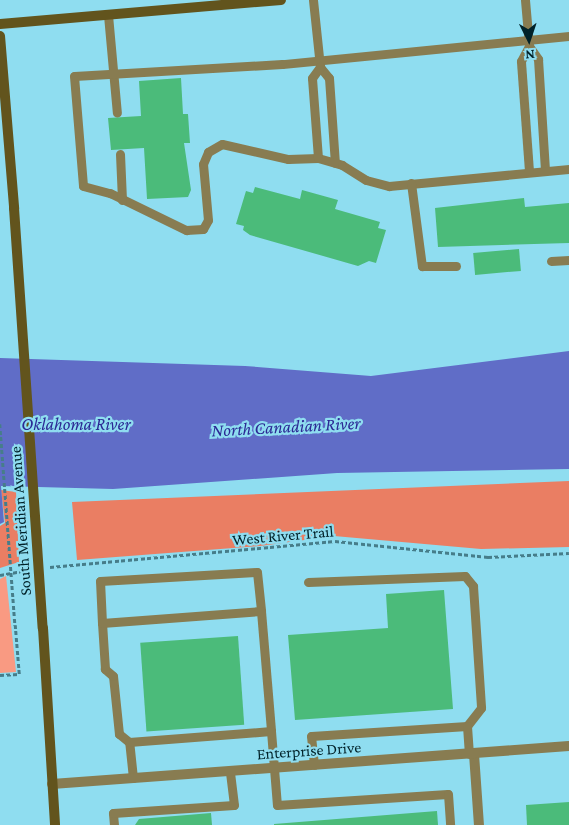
<!DOCTYPE html>
<style>
body{margin:0}
#map{position:relative;width:569px;height:825px;overflow:hidden;background:#8fddf0;font-family:"Crimson Pro",serif}
div>[style]{position:absolute}
[style*='--x']{left:calc(var(--x)*1px);top:calc(var(--y)*1px);width:calc(var(--w)*1px);rotate:calc(var(--a)*1deg)}
.green>*{inset:0;background:#f99a82}
.forest>*{inset:0;background:#ea7e63}
.water>*{inset:0;background:#606dc7}
.building>*{inset:0;background:#4bbb7a;transform-origin:0 0}
.path>*{height:2.5px;margin-top:-1.25px;transform-origin:0;background:repeating-linear-gradient(90deg,#467d8a 0 4px,transparent 0 6.5px)}
.lane>*{height:9px;margin:-4.5px;padding:0 4.5px;transform-origin:4.5px;border-radius:4.5px;background:#887c51}
.street>*{height:10px;margin:-5px;padding:0 5px;transform-origin:5px;border-radius:5px;background:#887c51}
.secondary>*{height:10px;margin:-5px;padding:0 5px;transform-origin:5px;border-radius:5px;background:#62541d}
.path-bridge>*{height:2.5px;margin-top:-1.25px;transform-origin:0;background:repeating-linear-gradient(90deg,#467d8a 0 4px,transparent 0 6.5px)}
.secondary-bridge>*{height:10px;margin:-5px;padding:0 5px;transform-origin:5px;border-radius:5px;background:#62541d}
span{translate:-50% -50%;white-space:nowrap;text-align:center;line-height:1.15;-webkit-text-stroke:4.5px #8fddf0;paint-order:stroke}
.street-label{font-size:16px;color:#002229}
.water-label{font-size:18px;color:#2b2894;font-style:italic}
.north{position:absolute;left:504px;top:15px;width:50px;height:50px;-webkit-text-stroke:4px #8fddf0;paint-order:stroke;rotate:176deg;font-size:14px;font-weight:700;line-height:20px;text-align:center;color:#002229}
.north::after{content:'';display:block;margin:auto;width:18px;height:22px;background:#002229;clip-path:polygon(50% 0,100% 100%,50% 72%,0 100%)}
</style>
<div id="map">
<div class="green">
<div style="clip-path:polygon(6px 576px,16px 672px,0 673px,0 579px)"></div>
</div>
<div class="forest">
<div style="clip-path:polygon(569px 481px,569px 547px,481px 549px,334px 536px,260px 546px,77px 560px,72px 502px)"></div>
<div style="clip-path:polygon(1px 490px,16px 492px,19px 562px,0 568px,0 526px,5px 523px)"></div>
</div>
<div class="water">
<div style="clip-path:polygon(569px 351px,569px 469px,337px 473px,113px 489px,1px 486px,4px 522px,0 524px,0 358px,245px 366px,371px 376px)"></div>
</div>
<div class="building">
<div style="clip-path:polygon(181px 78px,183px 114px,188px 114px,190px 143px,184px 143px,191px 190px,188px 197px,147px 199px,144px 148px,111px 150px,108px 118px,141px 116px,139px 81px)"></div>
<div style="clip-path:polygon(255px 187px,300px 199px,302px 190px,338px 200px,335px 209px,380px 222px,378px 228px,386px 230px,376px 263px,369px 261px,358px 266px,250px 235px,243px 230px,244px 226px,236px 224px,246px 191px,253px 193px)"></div>
<div style="clip-path:polygon(524px 198px,525px 207px,569px 203px,569px 243px,438px 247px,435px 208px)"></div>
<div style="left:519px;top:249px;width:22px;height:46px;rotate:85deg"></div>
<div style="clip-path:polygon(444px 590px,453px 709px,295px 720px,288px 635px,388px 628px,386px 594px)"></div>
<div style="left:238px;top:636px;width:89px;height:98px;rotate:86deg"></div>
<div style="clip-path:polygon(569px 802px,569px 825px,527px 825px,526px 805px)"></div>
<div style="clip-path:polygon(437px 811px,438px 825px,274px 825px,274px 824px)"></div>
<div style="clip-path:polygon(211px 813px,212px 825px,135px 825px,139px 819px)"></div>
</div>
<div class="path">
<div style="--x:50;--y:567;--w:286;--a:-5.2"></div>
<div style="--x:335;--y:541;--w:154;--a:6"></div>
<div style="--x:488;--y:557;--w:81;--a:-2.8"></div>
<div style="--x:0;--y:575;--w:27;--a:-10"></div>
<div style="--x:0;--y:675;--w:19;--a:-3"></div>
<div style="--x:19;--y:674;--w:49;--a:-94.7"></div>
</div>
<div class="lane">
<div style="--x:313;--y:0;--w:67;--a:84"></div>
<div style="--x:320;--y:67;--w:14;--a:51"></div>
<div style="--x:329;--y:78;--w:85;--a:86"></div>
<div style="--x:525;--y:0;--w:46;--a:85"></div>
<div style="--x:529;--y:46;--w:16;--a:55"></div>
<div style="--x:538;--y:59;--w:111;--a:86.4"></div>
<div style="--x:108;--y:15;--w:98;--a:84.8"></div>
<div style="--x:569;--y:36;--w:288;--a:174.4"></div>
<div style="--x:282;--y:64;--w:208;--a:176.7"></div>
<div style="--x:74;--y:76;--w:110;--a:85.3"></div>
<div style="--x:83;--y:186;--w:28;--a:15"></div>
<div style="--x:110;--y:193;--w:85;--a:26"></div>
<div style="--x:186;--y:230;--w:17;--a:-3"></div>
<div style="--x:203;--y:229;--w:10;--a:-61"></div>
<div style="--x:208;--y:220;--w:56;--a:-95.1"></div>
<div style="--x:203;--y:164;--w:13;--a:-67"></div>
<div style="--x:208;--y:152;--w:16;--a:-30"></div>
<div style="--x:222;--y:144;--w:68;--a:12.8"></div>
<div style="--x:288;--y:159;--w:30;--a:-2"></div>
<div style="--x:318;--y:158;--w:25;--a:16"></div>
<div style="--x:342;--y:165;--w:28;--a:32"></div>
<div style="--x:366;--y:180;--w:24;--a:15"></div>
<div style="--x:389;--y:186;--w:181;--a:-5.4"></div>
<div style="--x:120;--y:154;--w:46;--a:87.5"></div>
<div style="--x:318;--y:158;--w:80;--a:-94.3"></div>
<div style="--x:312;--y:78;--w:14;--a:-54"></div>
<div style="--x:529;--y:171;--w:110;--a:-94.2"></div>
<div style="--x:521;--y:61;--w:17;--a:-62"></div>
<div style="--x:411;--y:183;--w:84;--a:82.5"></div>
<div style="--x:422;--y:266;--w:34;--a:0"></div>
<div style="--x:551;--y:261;--w:18;--a:-3"></div>
<div style="--x:308;--y:582;--w:157;--a:-2.2"></div>
<div style="--x:465;--y:576;--w:13;--a:51"></div>
<div style="--x:473;--y:586;--w:122;--a:86.2"></div>
<div style="--x:481;--y:708;--w:23;--a:128"></div>
<div style="--x:467;--y:726;--w:156;--a:176.3"></div>
<div style="--x:311;--y:736;--w:29;--a:84"></div>
<div style="--x:102;--y:623;--w:42;--a:-92.7"></div>
<div style="--x:100;--y:581;--w:157;--a:-3.3"></div>
<div style="--x:257;--y:572;--w:39;--a:84"></div>
<div style="--x:467;--y:726;--w:28;--a:86"></div>
<div style="--x:129;--y:742;--w:13;--a:-141"></div>
<div style="--x:119;--y:734;--w:58;--a:-95.9"></div>
<div style="--x:113;--y:676;--w:11;--a:-139"></div>
<div style="--x:105;--y:669;--w:46;--a:-93.7"></div>
<div style="--x:102;--y:623;--w:159;--a:-4.3"></div>
<div style="--x:261;--y:611;--w:120;--a:85.2"></div>
<div style="--x:133;--y:778;--w:36;--a:-96"></div>
<div style="--x:129;--y:742;--w:142;--a:-4.4"></div>
<div style="--x:271;--y:731;--w:74;--a:85.4"></div>
<div style="--x:277;--y:805;--w:171;--a:-3.7"></div>
<div style="--x:448;--y:794;--w:31;--a:86"></div>
<div style="--x:114;--y:825;--w:12;--a:-95"></div>
<div style="--x:113;--y:813;--w:121;--a:-3.8"></div>
<div style="--x:234;--y:805;--w:34;--a:-97"></div>
</div>
<div class="street">
<div style="--x:474;--y:754;--w:71;--a:86"></div>
<div style="--x:52;--y:784;--w:518;--a:-4.2"></div>
</div>
<div class="secondary">
<div style="--x:0;--y:24;--w:282;--a:-4.9"></div>
<div style="--x:0;--y:36;--w:173;--a:85.3"></div>
<div style="--x:43;--y:628;--w:197;--a:86.5"></div>
</div>
<div class="path-bridge">
<div style="--x:0;--y:424;--w:202;--a:85.7"></div>
</div>
<div class="secondary-bridge">
<div style="--x:14;--y:208;--w:421;--a:86.1"></div>
</div>
<div class="street-label">
<span style="left:21px;top:521px;rotate:-94deg">South Meridian Avenue</span>
<span style="left:283px;top:536px;rotate:-5deg">West River Trail</span>
<span style="left:309px;top:751px;rotate:-4deg">Enterprise Drive</span>
</div>
<div class="water-label">
<span style="left:76px;top:424px">Oklahoma River</span>
<span style="left:286px;top:427px;rotate:-3deg">North Canadian River</span>
</div>
<div class="north">N</div>
</div>
